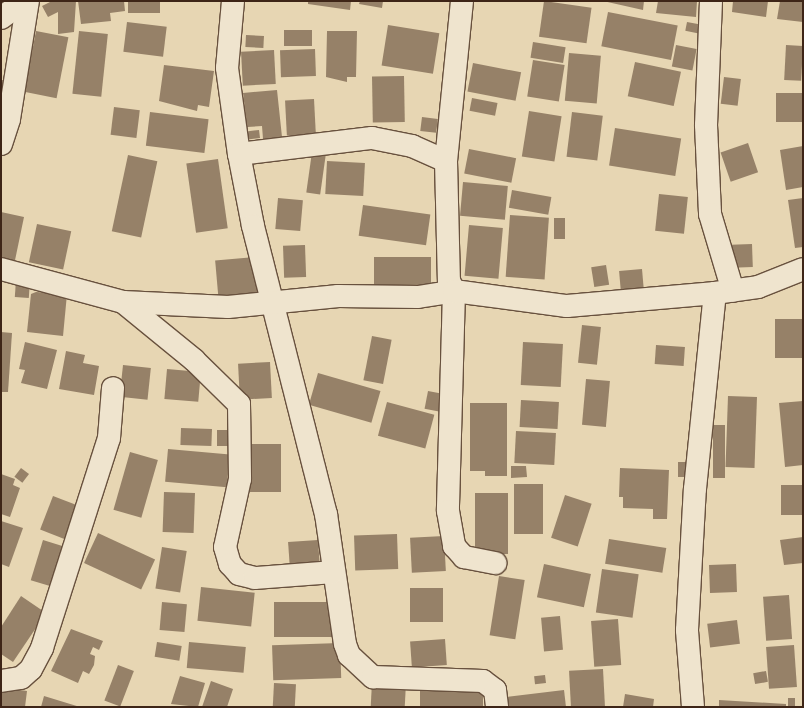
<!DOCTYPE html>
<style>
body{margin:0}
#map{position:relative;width:804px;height:708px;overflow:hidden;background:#e7d6b3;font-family:"Sorts Mill Goudy",serif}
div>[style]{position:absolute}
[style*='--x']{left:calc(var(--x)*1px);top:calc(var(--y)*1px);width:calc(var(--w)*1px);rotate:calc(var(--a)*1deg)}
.building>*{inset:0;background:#968168;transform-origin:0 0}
.roads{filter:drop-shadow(1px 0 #68513e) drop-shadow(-1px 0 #68513e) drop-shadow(0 1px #68513e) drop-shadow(0 -1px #68513e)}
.street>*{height:22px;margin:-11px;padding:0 11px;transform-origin:11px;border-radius:11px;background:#efe4ce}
span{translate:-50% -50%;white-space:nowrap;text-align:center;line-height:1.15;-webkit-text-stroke:3px #efe4ce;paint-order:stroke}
.frame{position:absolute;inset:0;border:2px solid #3e2517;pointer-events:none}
</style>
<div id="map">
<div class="building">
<div style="clip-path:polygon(52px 1px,76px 1px,74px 32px,58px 34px,58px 12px,48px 17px,42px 6px)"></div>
<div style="clip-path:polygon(78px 1px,124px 1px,125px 11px,110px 13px,111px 21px,81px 24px)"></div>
<div style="left:128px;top:1px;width:32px;height:12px"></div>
<div style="clip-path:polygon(308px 1px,351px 1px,350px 10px,308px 4px)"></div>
<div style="clip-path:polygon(360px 1px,383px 1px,382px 8px,359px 4px)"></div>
<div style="left:544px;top:1px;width:48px;height:36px;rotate:8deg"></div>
<div style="clip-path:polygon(603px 1px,644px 1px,643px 10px)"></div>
<div style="clip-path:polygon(658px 1px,697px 1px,696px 17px,656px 13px)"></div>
<div style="clip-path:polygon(733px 1px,768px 1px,766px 17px,732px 12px)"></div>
<div style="clip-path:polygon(780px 1px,803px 1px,803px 22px,777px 19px)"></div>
<div style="left:608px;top:12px;width:71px;height:35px;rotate:11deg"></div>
<div style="left:127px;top:22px;width:40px;height:30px;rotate:7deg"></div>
<div style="left:687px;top:22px;width:15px;height:9px;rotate:11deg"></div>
<div style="left:388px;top:25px;width:52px;height:41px;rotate:9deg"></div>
<div style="left:312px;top:30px;width:16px;height:28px;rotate:90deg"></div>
<div style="left:36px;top:31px;width:33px;height:62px;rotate:11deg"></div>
<div style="left:79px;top:31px;width:29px;height:63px;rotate:6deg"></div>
<div style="clip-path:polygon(327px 31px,357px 31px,356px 77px,347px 77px,347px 82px,326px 77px)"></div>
<div style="left:246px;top:35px;width:18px;height:12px;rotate:3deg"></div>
<div style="left:533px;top:42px;width:33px;height:16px;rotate:9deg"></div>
<div style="left:676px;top:45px;width:21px;height:22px;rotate:11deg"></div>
<div style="left:786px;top:45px;width:17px;height:35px;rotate:3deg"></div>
<div style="left:315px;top:49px;width:27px;height:35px;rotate:88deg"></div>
<div style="left:274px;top:50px;width:34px;height:33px;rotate:87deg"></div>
<div style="left:569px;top:53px;width:32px;height:48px;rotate:5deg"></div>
<div style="left:533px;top:60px;width:32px;height:37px;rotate:9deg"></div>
<div style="left:635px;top:62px;width:47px;height:35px;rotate:12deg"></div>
<div style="left:473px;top:63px;width:49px;height:29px;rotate:11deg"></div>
<div style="clip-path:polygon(164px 65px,214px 71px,209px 107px,198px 105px,197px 111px,159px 101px)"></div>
<div style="left:404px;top:76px;width:46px;height:32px;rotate:89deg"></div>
<div style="left:724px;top:77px;width:17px;height:27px;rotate:7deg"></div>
<div style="clip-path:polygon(1px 80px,3px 80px,2px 91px,1px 91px)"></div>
<div style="clip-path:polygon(277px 90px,282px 137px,263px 139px,262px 126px,247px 127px,243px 93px)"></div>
<div style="left:803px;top:93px;width:29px;height:27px;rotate:90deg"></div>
<div style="left:472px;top:98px;width:26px;height:13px;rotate:11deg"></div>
<div style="left:314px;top:99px;width:35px;height:29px;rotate:87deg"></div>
<div style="left:114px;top:107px;width:26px;height:28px;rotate:7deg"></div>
<div style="left:529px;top:111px;width:33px;height:46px;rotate:9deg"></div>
<div style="left:150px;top:112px;width:59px;height:34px;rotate:7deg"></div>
<div style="left:572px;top:112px;width:31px;height:45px;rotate:7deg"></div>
<div style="left:422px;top:117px;width:16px;height:14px;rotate:7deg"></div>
<div style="left:615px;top:128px;width:67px;height:38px;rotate:9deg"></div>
<div style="left:259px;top:130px;width:8px;height:13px;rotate:83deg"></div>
<div style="left:748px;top:143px;width:31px;height:29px;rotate:71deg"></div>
<div style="clip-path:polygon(803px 146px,803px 187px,786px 190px,780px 150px)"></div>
<div style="left:469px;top:149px;width:48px;height:25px;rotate:11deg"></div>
<div style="left:312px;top:152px;width:14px;height:41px;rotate:8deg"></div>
<div style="left:128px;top:155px;width:30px;height:78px;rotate:12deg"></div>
<div style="left:218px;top:159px;width:70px;height:32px;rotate:82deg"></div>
<div style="left:327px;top:161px;width:38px;height:33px;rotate:3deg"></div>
<div style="left:463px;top:182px;width:45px;height:34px;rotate:5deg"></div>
<div style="left:512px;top:190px;width:40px;height:18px;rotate:10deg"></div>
<div style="left:659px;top:194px;width:29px;height:37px;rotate:6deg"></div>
<div style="left:278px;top:198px;width:25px;height:31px;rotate:5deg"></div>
<div style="clip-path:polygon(803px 198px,803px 247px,795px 248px,788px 200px)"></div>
<div style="left:363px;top:205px;width:68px;height:31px;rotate:8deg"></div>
<div style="clip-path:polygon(1px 212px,24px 217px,14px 265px,1px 263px)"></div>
<div style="left:510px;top:215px;width:39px;height:62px;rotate:4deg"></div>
<div style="left:554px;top:218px;width:11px;height:21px"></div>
<div style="left:37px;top:224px;width:35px;height:39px;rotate:12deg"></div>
<div style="left:469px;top:225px;width:34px;height:51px;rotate:5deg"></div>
<div style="left:752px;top:244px;width:23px;height:21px;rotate:88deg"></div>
<div style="left:305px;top:245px;width:32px;height:22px;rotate:88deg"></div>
<div style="left:255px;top:257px;width:36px;height:40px;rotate:85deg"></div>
<div style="left:374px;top:257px;width:57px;height:29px"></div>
<div style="left:606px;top:265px;width:20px;height:15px;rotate:81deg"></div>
<div style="left:642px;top:269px;width:22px;height:23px;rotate:85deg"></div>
<div style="left:16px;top:280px;width:14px;height:17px;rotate:4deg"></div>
<div style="clip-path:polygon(36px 292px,67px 294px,63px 336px,27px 332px,31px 294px)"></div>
<div style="left:803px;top:319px;width:39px;height:28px;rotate:90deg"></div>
<div style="left:582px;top:325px;width:19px;height:38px;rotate:6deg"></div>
<div style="clip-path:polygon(1px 332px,12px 333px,8px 392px,1px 392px)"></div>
<div style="left:372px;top:336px;width:20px;height:45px;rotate:11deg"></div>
<div style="clip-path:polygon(25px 342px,57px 350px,47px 389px,21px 383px,25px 370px,19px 369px)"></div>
<div style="left:523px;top:342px;width:40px;height:43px;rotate:3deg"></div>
<div style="left:656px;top:345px;width:29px;height:19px;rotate:4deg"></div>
<div style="clip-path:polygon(66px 351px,85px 355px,83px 363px,99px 366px,94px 395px,59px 389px)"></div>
<div style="left:270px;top:362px;width:36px;height:32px;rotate:87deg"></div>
<div style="left:123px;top:365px;width:28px;height:32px;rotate:6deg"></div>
<div style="left:167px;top:369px;width:34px;height:30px;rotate:5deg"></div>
<div style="left:318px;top:373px;width:65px;height:33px;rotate:16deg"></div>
<div style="left:586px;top:379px;width:24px;height:46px;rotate:5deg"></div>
<div style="left:428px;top:391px;width:16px;height:18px;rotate:11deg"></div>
<div style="left:728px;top:396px;width:29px;height:71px;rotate:2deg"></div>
<div style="left:521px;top:400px;width:38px;height:27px;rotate:3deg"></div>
<div style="clip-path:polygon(803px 401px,803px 465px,785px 467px,779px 403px)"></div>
<div style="left:387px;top:402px;width:49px;height:35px;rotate:15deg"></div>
<div style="clip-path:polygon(470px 403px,507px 403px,507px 476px,485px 476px,485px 471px,470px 471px)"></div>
<div style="left:713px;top:425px;width:12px;height:53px"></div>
<div style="left:181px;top:428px;width:31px;height:17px;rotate:2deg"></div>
<div style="left:230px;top:430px;width:16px;height:13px;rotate:90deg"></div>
<div style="left:516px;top:431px;width:40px;height:32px;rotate:3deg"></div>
<div style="left:250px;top:444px;width:31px;height:48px"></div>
<div style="left:168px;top:449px;width:62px;height:33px;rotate:5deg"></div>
<div style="left:130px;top:452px;width:29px;height:60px;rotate:16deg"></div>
<div style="left:678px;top:462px;width:13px;height:15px"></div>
<div style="clip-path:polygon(511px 466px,526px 466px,527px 477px,511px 478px)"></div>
<div style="left:21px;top:468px;width:10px;height:11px;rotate:37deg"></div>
<div style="clip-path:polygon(620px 468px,669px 470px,667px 519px,653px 519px,653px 509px,623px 508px,623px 497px,619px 497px)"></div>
<div style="clip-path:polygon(1px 474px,15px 479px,13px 485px,20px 488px,10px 517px,1px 514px)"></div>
<div style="left:514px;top:484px;width:29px;height:50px"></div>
<div style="left:803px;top:485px;width:30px;height:22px;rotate:90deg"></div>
<div style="left:164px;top:492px;width:31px;height:40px;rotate:2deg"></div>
<div style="left:475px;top:493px;width:33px;height:61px"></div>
<div style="left:565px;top:495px;width:28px;height:45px;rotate:18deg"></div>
<div style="left:53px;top:496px;width:28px;height:36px;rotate:21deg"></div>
<div style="clip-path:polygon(1px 521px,23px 528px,9px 567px,1px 564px)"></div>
<div style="left:98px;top:533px;width:63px;height:33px;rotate:25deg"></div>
<div style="left:397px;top:534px;width:35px;height:43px;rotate:88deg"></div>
<div style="left:444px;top:536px;width:35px;height:34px;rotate:87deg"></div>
<div style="clip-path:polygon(803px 537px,803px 563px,784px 565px,780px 540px)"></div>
<div style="left:609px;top:539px;width:58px;height:25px;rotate:9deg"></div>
<div style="left:43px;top:540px;width:21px;height:42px;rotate:17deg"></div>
<div style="left:318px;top:540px;width:28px;height:30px;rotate:86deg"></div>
<div style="left:162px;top:547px;width:25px;height:42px;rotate:9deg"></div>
<div style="left:544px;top:564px;width:48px;height:34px;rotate:12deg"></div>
<div style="left:736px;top:564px;width:28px;height:27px;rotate:88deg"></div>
<div style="left:602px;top:569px;width:37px;height:44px;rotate:8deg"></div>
<div style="left:499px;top:576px;width:26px;height:60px;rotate:9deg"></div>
<div style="left:201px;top:587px;width:54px;height:34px;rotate:6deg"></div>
<div style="left:443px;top:588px;width:34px;height:33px;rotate:90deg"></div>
<div style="left:789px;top:595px;width:44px;height:26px;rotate:86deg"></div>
<div style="clip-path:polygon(21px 596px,46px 613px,13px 662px,1px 654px,1px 627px)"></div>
<div style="left:162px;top:602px;width:25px;height:28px;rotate:5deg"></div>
<div style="left:337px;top:602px;width:35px;height:63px;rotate:90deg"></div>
<div style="left:560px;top:616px;width:34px;height:19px;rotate:85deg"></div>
<div style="left:618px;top:619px;width:46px;height:27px;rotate:86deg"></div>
<div style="left:737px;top:620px;width:24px;height:30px;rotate:83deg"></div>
<div style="clip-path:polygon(71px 629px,103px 641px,99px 650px,93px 647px,90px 654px,95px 656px,94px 665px,89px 674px,83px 671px,78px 683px,51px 671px)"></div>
<div style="left:445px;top:639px;width:26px;height:35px;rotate:86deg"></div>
<div style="left:157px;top:642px;width:25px;height:15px;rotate:9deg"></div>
<div style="left:189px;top:642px;width:57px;height:26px;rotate:5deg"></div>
<div style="left:340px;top:643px;width:35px;height:68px;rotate:88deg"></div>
<div style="left:794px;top:645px;width:42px;height:28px;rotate:86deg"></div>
<div style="left:118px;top:665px;width:17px;height:38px;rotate:21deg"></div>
<div style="left:603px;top:669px;width:38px;height:34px;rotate:87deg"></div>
<div style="left:766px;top:671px;width:11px;height:13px;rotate:80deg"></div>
<div style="left:545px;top:675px;width:8px;height:11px;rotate:83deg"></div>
<div style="clip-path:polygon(180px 676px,205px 683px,198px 707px,171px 704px)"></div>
<div style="clip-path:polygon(211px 681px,233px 689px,227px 707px,202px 707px)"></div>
<div style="left:372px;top:682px;width:34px;height:25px;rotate:3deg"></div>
<div style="left:274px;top:683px;width:22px;height:24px;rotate:3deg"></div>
<div style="clip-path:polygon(1px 687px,27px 691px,25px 707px,1px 707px)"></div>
<div style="left:420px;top:690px;width:63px;height:17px"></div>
<div style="clip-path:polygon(564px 690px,566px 707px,507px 707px,506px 697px)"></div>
<div style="clip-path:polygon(625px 694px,654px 699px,653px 707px,623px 707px)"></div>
<div style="clip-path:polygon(44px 696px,80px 707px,41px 707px)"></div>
<div style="left:788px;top:698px;width:7px;height:8px"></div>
<div style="clip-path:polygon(719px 700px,786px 704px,786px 707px,719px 707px)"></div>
</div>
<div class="roads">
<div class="street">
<div style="--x:233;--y:1;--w:67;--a:95.1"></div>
<div style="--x:227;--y:68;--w:87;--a:82.1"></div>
<div style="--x:239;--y:154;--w:73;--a:79"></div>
<div style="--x:253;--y:226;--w:297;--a:75.8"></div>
<div style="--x:326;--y:514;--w:131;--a:81.7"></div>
<div style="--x:345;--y:644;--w:12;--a:70"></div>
<div style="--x:349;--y:655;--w:33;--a:43"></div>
<div style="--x:373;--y:677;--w:110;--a:2.1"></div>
<div style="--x:483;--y:681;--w:15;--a:37"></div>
<div style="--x:495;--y:690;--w:17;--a:83"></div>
<div style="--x:462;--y:1;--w:161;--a:95.7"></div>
<div style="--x:446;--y:161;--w:120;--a:88.6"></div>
<div style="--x:449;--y:281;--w:11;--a:63"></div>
<div style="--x:454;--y:291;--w:220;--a:91.6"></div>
<div style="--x:448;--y:511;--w:36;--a:80"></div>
<div style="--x:454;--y:546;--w:15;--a:48"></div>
<div style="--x:464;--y:557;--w:32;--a:11"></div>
<div style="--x:711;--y:1;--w:124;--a:92.3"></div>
<div style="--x:706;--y:125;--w:89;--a:87.4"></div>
<div style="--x:710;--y:214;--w:80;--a:73.4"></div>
<div style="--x:1;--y:18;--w:29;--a:-36"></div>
<div style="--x:1;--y:144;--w:26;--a:-72"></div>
<div style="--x:9;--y:119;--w:120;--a:-80.9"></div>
<div style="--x:239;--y:154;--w:134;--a:-6.9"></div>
<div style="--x:372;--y:138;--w:41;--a:11.3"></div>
<div style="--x:412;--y:146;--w:37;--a:24"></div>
<div style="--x:1;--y:269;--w:126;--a:15.1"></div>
<div style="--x:123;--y:302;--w:105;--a:2.7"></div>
<div style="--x:228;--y:307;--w:111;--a:-5.7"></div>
<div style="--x:338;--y:296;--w:80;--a:0.7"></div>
<div style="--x:418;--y:297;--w:36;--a:-9"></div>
<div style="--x:454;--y:291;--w:114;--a:7.6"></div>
<div style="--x:567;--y:306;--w:149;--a:-5"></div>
<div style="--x:715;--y:293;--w:43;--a:-7.9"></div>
<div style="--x:758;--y:287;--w:48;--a:-21.8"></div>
<div style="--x:123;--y:302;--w:92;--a:39.2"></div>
<div style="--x:194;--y:360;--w:63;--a:44.4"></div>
<div style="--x:239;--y:404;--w:75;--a:89.2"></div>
<div style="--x:240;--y:479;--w:70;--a:102.4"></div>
<div style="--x:225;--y:547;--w:18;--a:74"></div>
<div style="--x:230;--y:564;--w:13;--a:48"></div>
<div style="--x:239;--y:574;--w:16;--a:14"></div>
<div style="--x:255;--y:578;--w:78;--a:-4.4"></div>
<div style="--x:1;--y:681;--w:20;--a:-9"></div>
<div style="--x:21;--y:678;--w:13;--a:-42"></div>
<div style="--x:31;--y:669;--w:24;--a:-62"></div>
<div style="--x:42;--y:648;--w:220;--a:-72.3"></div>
<div style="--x:109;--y:438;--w:50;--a:-85.4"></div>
<div style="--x:693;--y:707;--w:77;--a:-94.5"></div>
<div style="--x:687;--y:630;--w:141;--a:-86.8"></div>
<div style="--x:695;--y:489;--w:197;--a:-84.2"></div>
</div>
</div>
<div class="frame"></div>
</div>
